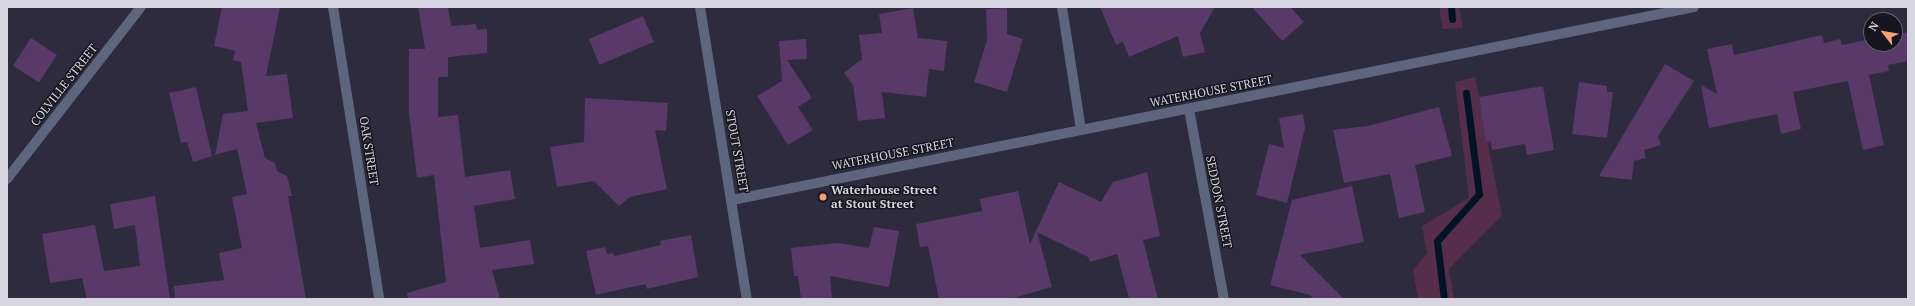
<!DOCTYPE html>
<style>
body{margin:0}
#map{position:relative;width:1915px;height:306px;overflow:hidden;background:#2d2b3d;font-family:"PT Serif",serif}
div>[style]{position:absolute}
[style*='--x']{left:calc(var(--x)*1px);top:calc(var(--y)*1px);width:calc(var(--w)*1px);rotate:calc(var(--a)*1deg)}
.green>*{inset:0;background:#562d4b}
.stream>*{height:7px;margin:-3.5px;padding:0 3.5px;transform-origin:3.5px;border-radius:3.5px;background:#001426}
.building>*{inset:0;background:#583967;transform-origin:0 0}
.street>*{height:10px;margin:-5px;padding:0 5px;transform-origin:5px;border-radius:5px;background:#5d667d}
.dots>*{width:11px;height:11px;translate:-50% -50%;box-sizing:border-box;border:2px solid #16151d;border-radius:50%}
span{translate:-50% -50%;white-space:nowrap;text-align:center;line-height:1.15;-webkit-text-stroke:3px #16151d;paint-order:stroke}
.street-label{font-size:12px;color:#d6d5e1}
.poi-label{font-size:12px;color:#d6d5e1;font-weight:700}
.left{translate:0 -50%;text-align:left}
.frame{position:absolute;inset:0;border:8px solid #d6d5e1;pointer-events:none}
.north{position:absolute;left:1863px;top:12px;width:40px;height:40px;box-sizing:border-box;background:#16151d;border:1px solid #63626b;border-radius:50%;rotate:301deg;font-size:11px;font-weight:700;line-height:16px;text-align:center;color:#d6d5e1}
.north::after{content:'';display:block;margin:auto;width:14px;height:18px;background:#f0a279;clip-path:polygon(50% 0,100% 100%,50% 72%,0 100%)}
</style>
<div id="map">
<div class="green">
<div style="clip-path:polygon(1439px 7px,1459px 7px,1463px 28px,1443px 29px)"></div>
<div style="clip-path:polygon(1475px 77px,1502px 216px,1449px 269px,1454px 299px,1418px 299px,1413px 270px,1427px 253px,1422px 226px,1469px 198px,1455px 82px)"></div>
</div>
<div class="stream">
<div style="--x:1451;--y:7;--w:12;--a:85"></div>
<div style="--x:1444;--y:299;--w:58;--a:-96.9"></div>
<div style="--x:1437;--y:241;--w:63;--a:-48.2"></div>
<div style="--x:1479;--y:194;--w:102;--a:-97.3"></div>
</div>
<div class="building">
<div style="clip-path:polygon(222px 7px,280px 7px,266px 76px,287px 74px,293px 118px,256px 123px,265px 158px,275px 163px,277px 171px,287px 176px,292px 196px,288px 196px,306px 299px,175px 299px,174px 286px,224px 280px,219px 253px,242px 248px,232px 197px,247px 194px,237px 149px,215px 155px,223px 114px,248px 111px,241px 62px,233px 60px,235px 51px,214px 46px)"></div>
<div style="clip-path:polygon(418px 7px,448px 7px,451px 26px,476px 24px,477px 30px,487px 29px,487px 53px,448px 57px,448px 77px,438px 77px,438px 117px,458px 115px,465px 177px,510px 170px,515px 199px,474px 206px,480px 248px,530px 240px,534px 264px,492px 270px,500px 299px,408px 299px,407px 293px,446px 282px,434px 175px,417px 178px,409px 113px,409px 49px,425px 49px)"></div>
<div style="clip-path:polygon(1100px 7px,1215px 7px,1200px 33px,1205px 52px,1183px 57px,1178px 36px,1129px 57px,1123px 42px,1116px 45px)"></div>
<div style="clip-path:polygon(1252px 7px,1290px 7px,1304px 22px,1282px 41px)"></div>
<div style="clip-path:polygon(913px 8px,918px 38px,947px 41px,944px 71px,929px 69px,926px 97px,882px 92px,885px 118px,858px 121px,853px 85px,844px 73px,862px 59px,859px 35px,882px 33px,879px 14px)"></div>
<div style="clip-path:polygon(1007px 8px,1007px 34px,1023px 39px,1007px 92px,974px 82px,987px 40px,986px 9px)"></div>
<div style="left:643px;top:16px;width:28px;height:59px;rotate:67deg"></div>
<div style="clip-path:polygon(1908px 32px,1908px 61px,1888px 65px,1889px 71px,1869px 75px,1884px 145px,1863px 150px,1848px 81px,1793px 92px,1801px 129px,1781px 134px,1777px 114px,1709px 128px,1701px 85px,1717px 94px,1707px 49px,1732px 44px,1734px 55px,1822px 35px,1824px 43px,1840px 39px,1842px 45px,1871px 39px,1871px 44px,1895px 44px,1895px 35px)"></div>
<div style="left:31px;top:38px;width:31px;height:33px;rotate:33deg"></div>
<div style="clip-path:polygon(806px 39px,807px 59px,787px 60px,812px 98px,798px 107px,813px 130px,788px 145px,757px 96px,782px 81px,779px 41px)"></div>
<div style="clip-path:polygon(1665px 64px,1694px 81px,1658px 136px,1661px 145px,1644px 150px,1646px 158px,1634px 161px,1632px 180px,1599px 176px)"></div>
<div style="clip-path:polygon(1579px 82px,1607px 86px,1607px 92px,1613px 92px,1607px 138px,1572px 134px)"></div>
<div style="clip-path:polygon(1543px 86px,1554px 150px,1527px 155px,1525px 144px,1492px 150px,1491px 141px,1486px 142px,1479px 97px)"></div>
<div style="clip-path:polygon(196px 87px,212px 156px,193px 162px,187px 142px,181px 143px,169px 93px)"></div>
<div style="clip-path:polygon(585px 98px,668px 103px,666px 131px,655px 130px,667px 189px,630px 197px,619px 206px,594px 181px,557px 187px,550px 147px,584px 142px)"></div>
<div style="clip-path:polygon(1439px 107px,1452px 156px,1415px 165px,1425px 212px,1399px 218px,1390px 174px,1344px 183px,1333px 130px,1367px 126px)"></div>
<div style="clip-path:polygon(1303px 114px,1305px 128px,1287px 203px,1256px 195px,1269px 144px,1284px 148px,1279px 118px)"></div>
<div style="clip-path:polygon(1147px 172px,1160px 236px,1143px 240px,1158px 299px,1129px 299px,1117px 254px,1090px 262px,1088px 257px,1037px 232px,1052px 287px,1010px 299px,939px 299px,928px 246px,920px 247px,916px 224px,982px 211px,980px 199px,1018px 191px,1030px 244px,1059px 182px,1101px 202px,1113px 182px)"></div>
<div style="clip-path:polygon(1352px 186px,1364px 242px,1300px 255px,1344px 299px,1313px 299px,1310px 295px,1270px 285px,1292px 200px)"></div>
<div style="clip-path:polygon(155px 196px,170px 299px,87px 299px,82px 278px,50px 283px,42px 234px,95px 225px,104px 271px,140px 266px,135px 225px,114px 229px,110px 204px)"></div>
<div style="clip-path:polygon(874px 227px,899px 231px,889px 287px,830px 276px,832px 299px,801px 299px,798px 276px,794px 276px,791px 248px,838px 243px,869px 248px)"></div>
<div style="clip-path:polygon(691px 235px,698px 277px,647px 289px,645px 284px,596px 295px,586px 251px,605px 247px,607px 254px,613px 253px,614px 256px,661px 245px,660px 241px)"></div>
</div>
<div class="street">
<div style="--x:333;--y:7;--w:296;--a:81"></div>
<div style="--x:700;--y:7;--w:296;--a:80.9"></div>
<div style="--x:1062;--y:7;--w:124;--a:81.2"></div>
<div style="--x:1189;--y:109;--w:193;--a:79.6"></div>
<div style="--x:7;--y:179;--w:218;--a:-52.1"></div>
<div style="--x:732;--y:200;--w:981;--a:-11.34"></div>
</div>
<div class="dots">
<div style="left:823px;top:197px;background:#f0a279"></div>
</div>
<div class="street-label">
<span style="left:64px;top:85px;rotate:-52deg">COLVILLE STREET</span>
<span style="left:1211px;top:91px;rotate:-11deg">WATERHOUSE STREET</span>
<span style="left:369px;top:151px;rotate:81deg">OAK STREET</span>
<span style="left:737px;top:151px;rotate:80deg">STOUT STREET</span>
<span style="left:893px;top:154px;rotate:-11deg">WATERHOUSE STREET</span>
<span style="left:1219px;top:202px;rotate:79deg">SEDDON STREET</span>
</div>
<div class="poi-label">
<span class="left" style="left:831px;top:197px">Waterhouse Street<br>at Stout Street</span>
</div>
<div class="frame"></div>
<div class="north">N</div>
</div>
